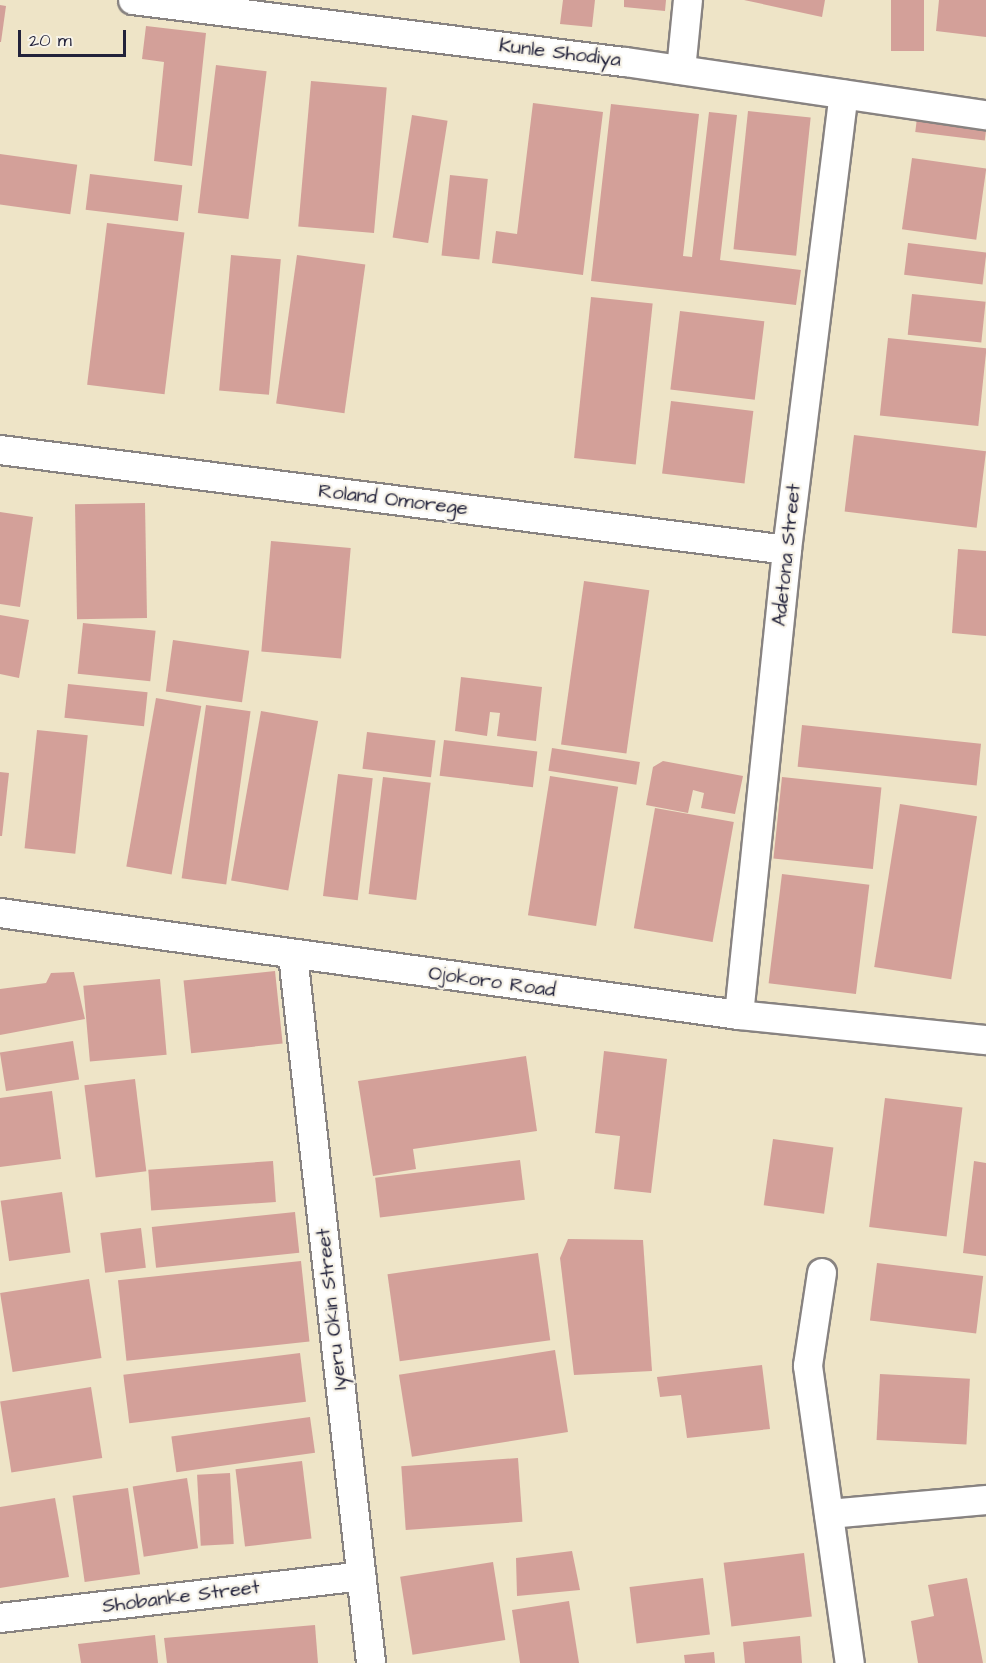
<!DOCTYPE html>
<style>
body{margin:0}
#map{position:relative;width:986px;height:1663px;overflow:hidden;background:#eee4c7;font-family:"Architects Daughter",sans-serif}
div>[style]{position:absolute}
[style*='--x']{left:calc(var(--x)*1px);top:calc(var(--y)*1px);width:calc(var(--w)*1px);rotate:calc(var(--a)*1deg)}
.building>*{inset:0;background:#d3a099;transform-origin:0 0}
.roads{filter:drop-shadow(2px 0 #888381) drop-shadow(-2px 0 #888381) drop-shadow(0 2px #888381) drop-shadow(0 -2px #888381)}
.street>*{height:28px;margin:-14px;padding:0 14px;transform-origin:14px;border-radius:14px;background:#fff}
span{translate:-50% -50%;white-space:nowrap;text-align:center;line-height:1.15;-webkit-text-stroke:4.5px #f7f3e8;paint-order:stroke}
.street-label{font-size:20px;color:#22223b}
.scale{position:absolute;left:18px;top:30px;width:108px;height:27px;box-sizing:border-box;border:3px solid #22223b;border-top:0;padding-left:8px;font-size:18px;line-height:21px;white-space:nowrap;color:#22223b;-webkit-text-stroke:4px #f7f3e8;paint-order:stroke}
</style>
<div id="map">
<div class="building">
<div style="clip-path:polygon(563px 0,595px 0,592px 27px,560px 24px)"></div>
<div style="clip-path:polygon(624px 0,666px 0,665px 11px,624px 7px)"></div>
<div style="clip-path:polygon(744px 0,825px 0,822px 17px)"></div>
<div style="left:891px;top:0;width:33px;height:51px"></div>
<div style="clip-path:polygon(939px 0,986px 0,986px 37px,936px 31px)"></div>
<div style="clip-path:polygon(0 5px,6px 6px,1px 42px,0 42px)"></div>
<div style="clip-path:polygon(146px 26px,206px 33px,192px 166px,154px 161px,164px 62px,142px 59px)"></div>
<div style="left:216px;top:65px;width:51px;height:149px;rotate:7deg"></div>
<div style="left:311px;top:81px;width:76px;height:146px;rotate:5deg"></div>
<div style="clip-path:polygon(533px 103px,603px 112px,583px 275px,492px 263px,496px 231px,517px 234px)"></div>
<div style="clip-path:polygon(611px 104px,699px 114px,683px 256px,692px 257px,709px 112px,737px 115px,720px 260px,801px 270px,796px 305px,591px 281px)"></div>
<div style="left:748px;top:111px;width:63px;height:139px;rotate:6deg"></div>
<div style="left:412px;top:115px;width:36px;height:124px;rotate:9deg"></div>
<div style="left:917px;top:118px;width:70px;height:14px;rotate:7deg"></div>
<div style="left:0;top:154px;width:78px;height:50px;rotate:8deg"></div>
<div style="left:912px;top:158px;width:75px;height:72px;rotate:8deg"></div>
<div style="left:90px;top:174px;width:93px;height:36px;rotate:7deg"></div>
<div style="left:450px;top:175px;width:38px;height:81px;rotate:6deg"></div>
<div style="left:107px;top:223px;width:78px;height:163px;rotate:7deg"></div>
<div style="left:908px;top:243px;width:79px;height:32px;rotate:7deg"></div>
<div style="left:231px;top:255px;width:50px;height:136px;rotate:5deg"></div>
<div style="left:297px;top:255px;width:69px;height:150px;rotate:8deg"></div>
<div style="left:912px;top:294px;width:74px;height:41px;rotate:6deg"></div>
<div style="left:591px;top:297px;width:62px;height:162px;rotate:6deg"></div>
<div style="left:680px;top:311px;width:85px;height:79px;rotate:7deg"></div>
<div style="left:888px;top:338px;width:99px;height:78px;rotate:6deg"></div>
<div style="left:671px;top:401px;width:83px;height:73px;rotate:7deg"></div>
<div style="left:854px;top:435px;width:133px;height:77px;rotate:7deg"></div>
<div style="left:145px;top:503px;width:115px;height:70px;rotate:89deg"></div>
<div style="clip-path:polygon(0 512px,33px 517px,20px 607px,0 604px)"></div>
<div style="left:271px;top:541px;width:80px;height:111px;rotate:5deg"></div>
<div style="clip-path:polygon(958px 549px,986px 551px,986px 636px,952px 633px)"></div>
<div style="left:584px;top:581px;width:66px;height:165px;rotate:8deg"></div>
<div style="clip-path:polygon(0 615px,29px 620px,19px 678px,0 674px)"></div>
<div style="left:83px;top:623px;width:73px;height:51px;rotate:6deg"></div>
<div style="left:173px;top:640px;width:77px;height:52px;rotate:8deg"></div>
<div style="clip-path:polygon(461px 677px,542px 687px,536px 741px,497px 736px,500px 713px,490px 712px,487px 736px,455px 731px)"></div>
<div style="left:68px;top:684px;width:80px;height:34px;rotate:6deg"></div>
<div style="left:156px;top:698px;width:46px;height:171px;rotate:10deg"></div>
<div style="left:206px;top:705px;width:45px;height:175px;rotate:8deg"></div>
<div style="left:261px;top:711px;width:58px;height:172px;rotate:10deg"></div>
<div style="left:802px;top:725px;width:180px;height:42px;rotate:6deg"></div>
<div style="left:37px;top:730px;width:51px;height:119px;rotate:6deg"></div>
<div style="left:367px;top:732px;width:69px;height:37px;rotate:7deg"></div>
<div style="left:444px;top:740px;width:94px;height:36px;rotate:7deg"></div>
<div style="left:552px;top:748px;width:89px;height:23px;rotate:9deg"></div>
<div style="clip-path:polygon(663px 761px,743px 776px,735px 814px,701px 808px,704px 793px,693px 790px,688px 813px,646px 805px,653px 767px)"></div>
<div style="clip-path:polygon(0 772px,9px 773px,2px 836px,0 836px)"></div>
<div style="left:338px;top:774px;width:35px;height:123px;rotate:7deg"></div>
<div style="left:550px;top:776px;width:69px;height:141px;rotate:9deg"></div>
<div style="left:383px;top:777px;width:48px;height:118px;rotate:7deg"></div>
<div style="left:782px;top:777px;width:100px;height:82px;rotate:6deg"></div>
<div style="left:900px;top:804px;width:78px;height:165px;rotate:9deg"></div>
<div style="left:655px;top:808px;width:80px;height:122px;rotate:10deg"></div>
<div style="left:782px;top:874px;width:88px;height:110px;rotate:7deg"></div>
<div style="left:275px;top:971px;width:73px;height:92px;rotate:84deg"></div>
<div style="clip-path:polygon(74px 972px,85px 1019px,0 1035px,0 989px,46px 983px,51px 973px)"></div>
<div style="left:160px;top:979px;width:76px;height:77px;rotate:85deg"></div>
<div style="left:73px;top:1041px;width:39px;height:74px;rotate:81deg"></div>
<div style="clip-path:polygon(604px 1051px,667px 1059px,651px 1193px,614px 1189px,620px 1136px,595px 1133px)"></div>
<div style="clip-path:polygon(526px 1056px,537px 1131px,413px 1149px,416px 1169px,373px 1176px,358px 1081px)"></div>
<div style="left:135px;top:1079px;width:93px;height:51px;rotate:83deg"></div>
<div style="clip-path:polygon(52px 1091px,61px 1159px,0 1167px,0 1098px)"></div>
<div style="left:885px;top:1098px;width:78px;height:130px;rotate:7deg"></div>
<div style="left:773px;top:1139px;width:61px;height:67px;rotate:8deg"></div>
<div style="left:520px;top:1160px;width:40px;height:146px;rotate:83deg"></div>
<div style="left:273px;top:1161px;width:41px;height:125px;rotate:86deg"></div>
<div style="clip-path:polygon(974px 1161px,986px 1163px,986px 1256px,963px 1253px)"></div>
<div style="left:62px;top:1192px;width:61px;height:62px;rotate:82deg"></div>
<div style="left:295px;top:1212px;width:41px;height:144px;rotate:84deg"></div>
<div style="left:141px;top:1228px;width:40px;height:41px;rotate:83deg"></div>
<div style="clip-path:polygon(568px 1239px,643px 1240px,652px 1371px,574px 1375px,560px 1258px)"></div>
<div style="left:538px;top:1253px;width:88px;height:152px;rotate:82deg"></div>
<div style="left:301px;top:1261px;width:81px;height:184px;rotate:84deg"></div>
<div style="left:877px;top:1263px;width:107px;height:58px;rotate:7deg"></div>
<div style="left:89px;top:1279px;width:80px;height:90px;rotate:81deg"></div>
<div style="left:555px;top:1350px;width:83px;height:158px;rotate:81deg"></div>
<div style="left:300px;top:1353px;width:49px;height:178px;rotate:83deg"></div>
<div style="clip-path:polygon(762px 1365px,770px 1429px,687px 1438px,681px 1395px,660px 1397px,657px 1377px)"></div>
<div style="left:880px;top:1374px;width:90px;height:66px;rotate:3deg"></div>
<div style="left:91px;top:1387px;width:72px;height:92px;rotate:81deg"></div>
<div style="left:310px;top:1417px;width:36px;height:140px;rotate:82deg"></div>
<div style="left:518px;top:1458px;width:64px;height:117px;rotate:86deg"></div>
<div style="left:302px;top:1461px;width:78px;height:67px;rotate:83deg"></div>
<div style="left:230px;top:1473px;width:71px;height:33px;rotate:87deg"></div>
<div style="left:187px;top:1478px;width:71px;height:55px;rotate:81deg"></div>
<div style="left:128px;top:1488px;width:87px;height:56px;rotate:82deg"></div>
<div style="clip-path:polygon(55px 1498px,69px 1577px,0 1588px,0 1507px)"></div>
<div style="clip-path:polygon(572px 1551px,580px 1590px,517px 1596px,516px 1558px)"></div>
<div style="left:804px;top:1553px;width:64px;height:81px;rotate:83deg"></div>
<div style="left:493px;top:1562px;width:79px;height:94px;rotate:81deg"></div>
<div style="left:703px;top:1578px;width:57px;height:74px;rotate:83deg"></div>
<div style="clip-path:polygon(967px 1578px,983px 1663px,918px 1663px,911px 1621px,934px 1616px,928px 1585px)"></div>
<div style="clip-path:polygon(569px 1601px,579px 1663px,520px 1663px,512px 1610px)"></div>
<div style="clip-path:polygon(315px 1625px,318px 1663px,167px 1663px,164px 1638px)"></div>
<div style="clip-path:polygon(155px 1635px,158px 1663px,81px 1663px,78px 1644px)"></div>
<div style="clip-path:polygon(800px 1636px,802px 1663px,745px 1663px,743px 1642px)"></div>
<div style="clip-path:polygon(714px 1652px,715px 1663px,685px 1663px,684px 1655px)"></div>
</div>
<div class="roads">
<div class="street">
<div style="--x:133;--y:0;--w:496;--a:7.2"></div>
<div style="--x:625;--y:62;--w:365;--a:8.4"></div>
<div style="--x:681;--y:70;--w:70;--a:-84.3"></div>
<div style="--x:0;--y:450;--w:793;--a:7.24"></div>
<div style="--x:0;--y:913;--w:746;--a:7.86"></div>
<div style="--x:739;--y:1015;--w:248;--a:5.8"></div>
<div style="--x:293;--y:955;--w:712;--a:83.71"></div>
<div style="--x:739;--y:1015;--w:467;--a:-84.1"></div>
<div style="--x:787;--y:550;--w:459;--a:-82.9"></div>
<div style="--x:822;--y:1273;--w:94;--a:98.6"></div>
<div style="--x:808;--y:1366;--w:300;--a:82"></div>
<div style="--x:829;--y:1514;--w:158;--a:-5.1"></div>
<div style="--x:0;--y:1618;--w:364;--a:-6.6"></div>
</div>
</div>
<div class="street-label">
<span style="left:560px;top:53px;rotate:7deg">Kunle Shodiya</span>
<span style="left:393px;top:500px;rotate:7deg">Roland Omorege</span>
<span style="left:787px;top:555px;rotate:-84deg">Adetona Street</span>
<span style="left:492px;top:982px;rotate:8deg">Ojokoro Road</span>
<span style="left:332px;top:1309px;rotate:-96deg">Iyeru Okin Street</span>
<span style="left:181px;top:1597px;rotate:-7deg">Shobanke Street</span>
</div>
<div class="scale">20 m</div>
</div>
